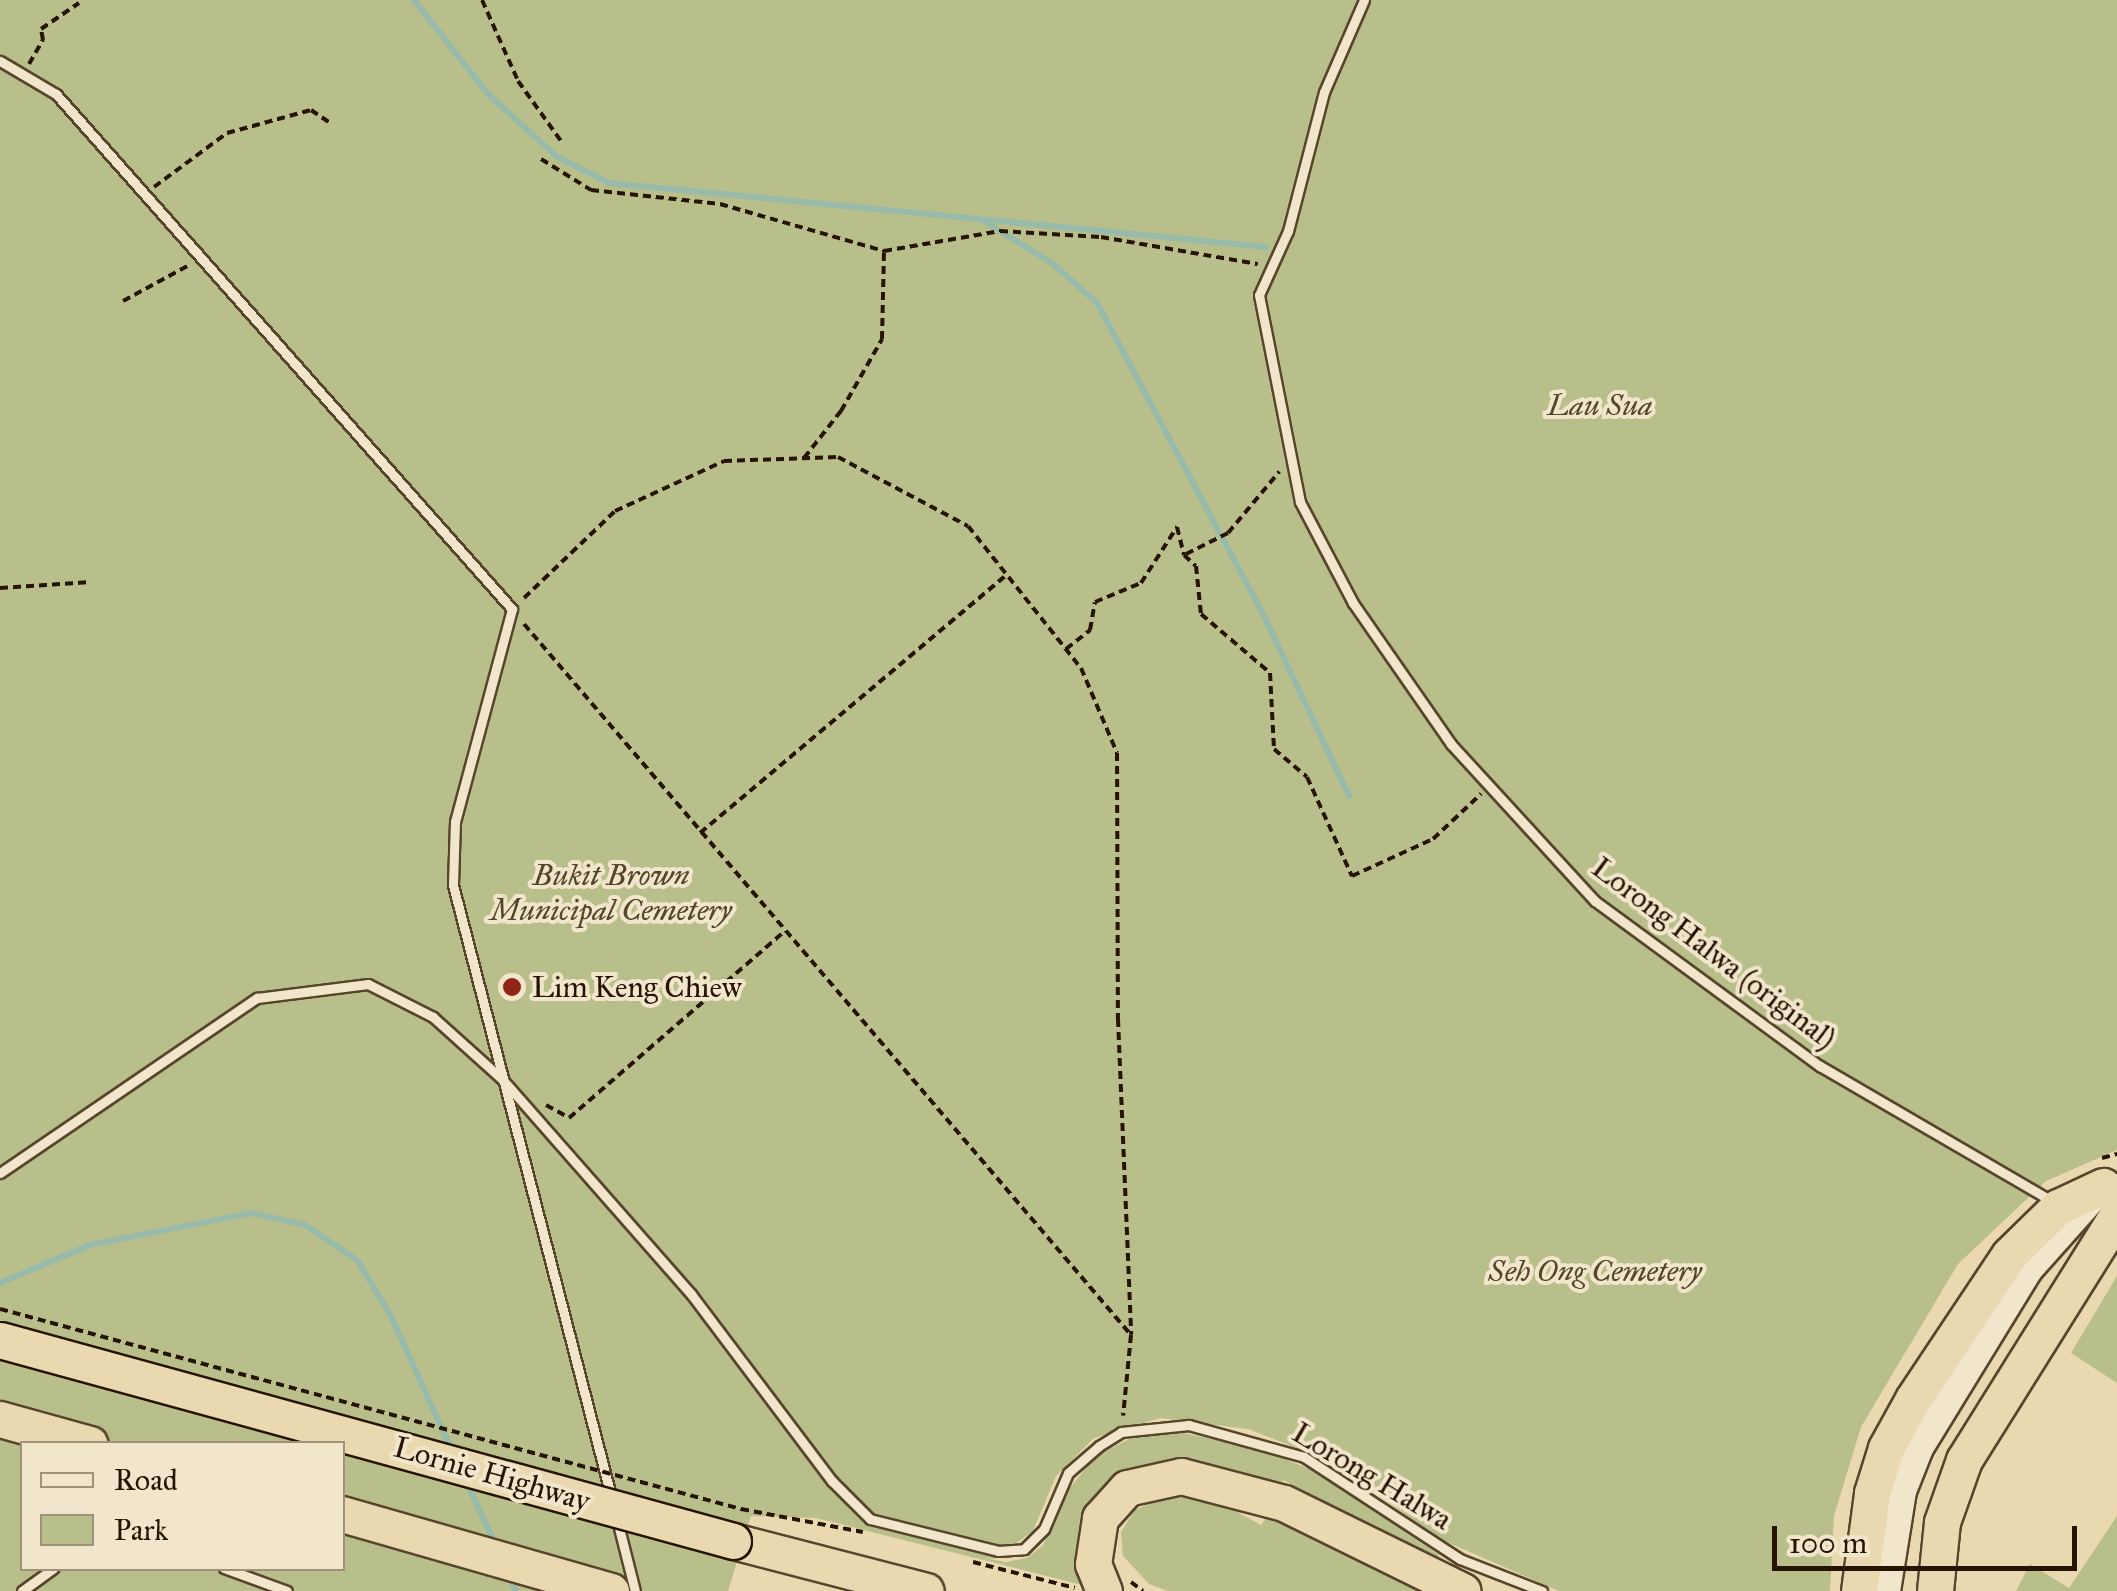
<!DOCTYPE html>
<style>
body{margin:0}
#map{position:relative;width:2117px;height:1591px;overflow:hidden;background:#ead9b0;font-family:"IM FELL Great Primer",serif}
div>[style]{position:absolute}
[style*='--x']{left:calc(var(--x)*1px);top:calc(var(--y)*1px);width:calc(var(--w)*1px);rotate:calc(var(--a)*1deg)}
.green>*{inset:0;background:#b8bf8a}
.stream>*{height:6px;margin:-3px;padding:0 3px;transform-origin:3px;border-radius:3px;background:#98baaa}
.path>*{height:4px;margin-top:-2px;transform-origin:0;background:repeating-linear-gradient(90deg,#261400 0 8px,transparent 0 13px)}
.roads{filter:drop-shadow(2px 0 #57452c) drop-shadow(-2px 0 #57452c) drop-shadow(0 2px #57452c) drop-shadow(0 -2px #57452c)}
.lane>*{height:9px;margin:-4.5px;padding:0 4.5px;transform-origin:4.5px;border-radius:4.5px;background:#f1e6cc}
.secondary>*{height:28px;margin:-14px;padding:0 14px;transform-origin:14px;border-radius:14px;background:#f1e6cc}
.highway>*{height:35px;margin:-17.5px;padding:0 17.5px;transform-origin:17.5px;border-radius:17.5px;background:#ead9b0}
.path-bridge>*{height:4px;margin-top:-2px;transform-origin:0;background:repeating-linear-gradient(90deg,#261400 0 8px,transparent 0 13px)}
.bridges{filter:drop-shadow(2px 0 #261400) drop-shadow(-2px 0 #261400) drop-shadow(0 2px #261400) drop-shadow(0 -2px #261400)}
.highway-bridge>*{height:35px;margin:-17.5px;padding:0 17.5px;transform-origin:17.5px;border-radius:17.5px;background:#ead9b0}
.dots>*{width:28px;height:28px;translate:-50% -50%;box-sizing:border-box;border:5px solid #f1e6cc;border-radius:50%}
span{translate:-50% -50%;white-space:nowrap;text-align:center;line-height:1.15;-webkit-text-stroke:8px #f1e6cc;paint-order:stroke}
.park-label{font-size:30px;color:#524729;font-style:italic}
.street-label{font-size:30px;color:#261400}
.poi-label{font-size:30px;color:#261400}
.left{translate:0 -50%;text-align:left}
.legend{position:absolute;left:20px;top:1441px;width:325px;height:130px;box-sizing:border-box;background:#f1e6cc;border:2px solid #a0927a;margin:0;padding:12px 18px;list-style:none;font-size:30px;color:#261400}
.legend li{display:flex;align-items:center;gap:20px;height:50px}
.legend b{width:50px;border:2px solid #a0927a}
.scale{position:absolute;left:1772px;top:1526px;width:305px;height:45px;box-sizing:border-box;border:5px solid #261400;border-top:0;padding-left:12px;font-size:30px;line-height:35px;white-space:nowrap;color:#261400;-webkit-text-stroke:8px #f1e6cc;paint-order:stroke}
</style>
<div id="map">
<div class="green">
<div style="clip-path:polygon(evenodd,0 0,2117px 0,2117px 1150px,2046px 1181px,1958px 1264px,1861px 1427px,1834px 1516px,1830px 1591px,1559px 1591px,1440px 1539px,1333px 1462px,1248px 1429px,1160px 1418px,1094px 1438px,1056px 1476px,1033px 1531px,994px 1559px,978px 1557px,1006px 1562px,1027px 1558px,1043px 1545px,1068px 1490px,1096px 1456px,1137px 1435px,1174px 1431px,1260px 1449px,1317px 1472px,1439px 1555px,1437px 1561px,1283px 1480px,1277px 1489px,1122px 1477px,1090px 1587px,816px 1518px,751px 1516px,728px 1591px,0 1591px,0 0,22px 1444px,342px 1444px,342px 1568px,22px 1568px,22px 1444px)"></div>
<div style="clip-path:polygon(2117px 1276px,2117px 1383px,2071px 1353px)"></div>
<div style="clip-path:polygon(1172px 1494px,1224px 1505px,1261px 1525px,1268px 1515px,1422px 1591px,1168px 1591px,1149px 1584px,1123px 1556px,1121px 1532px,1135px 1510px)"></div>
<div style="clip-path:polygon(2117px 1516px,2117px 1591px,2016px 1591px,2030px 1564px,2069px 1588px)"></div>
</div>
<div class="stream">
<div style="--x:414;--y:0;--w:120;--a:51.8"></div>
<div style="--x:488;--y:94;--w:92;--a:42.4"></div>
<div style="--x:556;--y:156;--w:59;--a:27"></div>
<div style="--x:609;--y:183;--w:660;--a:5.56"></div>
<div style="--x:984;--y:221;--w:80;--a:31.7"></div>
<div style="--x:1052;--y:263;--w:60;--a:41.6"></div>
<div style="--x:1097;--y:303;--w:355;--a:61.9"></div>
<div style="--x:1264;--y:616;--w:199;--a:64.7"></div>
<div style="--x:0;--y:1283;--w:98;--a:-22.9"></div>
<div style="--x:90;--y:1245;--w:164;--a:-11.2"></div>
<div style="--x:251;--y:1213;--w:55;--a:12.5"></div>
<div style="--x:305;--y:1225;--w:63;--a:33.9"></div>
<div style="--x:357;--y:1260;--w:66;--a:58.7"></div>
<div style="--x:391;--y:1316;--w:146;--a:65.7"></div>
<div style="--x:467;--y:1483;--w:67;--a:65.3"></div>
<div style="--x:508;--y:1574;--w:19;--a:65"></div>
</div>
<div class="path">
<div style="--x:482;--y:0;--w:89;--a:66"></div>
<div style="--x:518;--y:81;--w:74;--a:54.4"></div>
<div style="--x:29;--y:64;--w:28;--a:-60"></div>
<div style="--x:43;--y:40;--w:11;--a:-100"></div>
<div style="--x:41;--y:29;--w:46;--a:-34.4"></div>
<div style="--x:541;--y:159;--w:59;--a:31.8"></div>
<div style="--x:591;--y:190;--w:130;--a:6.2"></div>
<div style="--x:720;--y:204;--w:171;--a:16"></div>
<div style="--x:884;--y:251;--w:118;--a:-9.8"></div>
<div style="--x:1000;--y:231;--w:101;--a:3.4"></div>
<div style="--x:1101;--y:237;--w:159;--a:9.8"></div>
<div style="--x:154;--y:187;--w:91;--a:-36.5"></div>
<div style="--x:227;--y:133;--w:87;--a:-15.3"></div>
<div style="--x:311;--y:110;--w:25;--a:34"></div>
<div style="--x:123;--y:301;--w:77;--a:-28.6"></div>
<div style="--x:804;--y:458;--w:60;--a:-51.8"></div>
<div style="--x:841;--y:411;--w:83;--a:-60.3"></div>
<div style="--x:882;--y:339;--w:88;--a:-88.7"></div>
<div style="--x:1186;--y:554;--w:47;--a:-26.6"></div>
<div style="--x:1228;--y:533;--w:80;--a:-50.1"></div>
<div style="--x:0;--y:588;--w:91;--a:-3.8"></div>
<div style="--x:524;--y:598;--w:126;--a:-43.7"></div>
<div style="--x:615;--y:511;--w:120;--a:-24.6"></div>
<div style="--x:724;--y:461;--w:114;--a:-2"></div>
<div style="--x:838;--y:457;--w:147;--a:28"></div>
<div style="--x:968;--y:526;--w:181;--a:51.5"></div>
<div style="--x:1081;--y:668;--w:92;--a:67"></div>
<div style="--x:1117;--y:753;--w:266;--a:89.8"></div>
<div style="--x:1118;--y:1019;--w:316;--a:87.6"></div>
<div style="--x:1131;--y:1335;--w:81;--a:95.6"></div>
<div style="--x:524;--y:624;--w:935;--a:49.51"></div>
<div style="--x:1066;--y:649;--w:31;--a:-38"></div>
<div style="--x:1090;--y:630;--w:28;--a:-80"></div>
<div style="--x:1095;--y:602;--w:50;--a:-22.4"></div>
<div style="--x:1141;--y:583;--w:67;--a:-57.3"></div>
<div style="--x:1177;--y:527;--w:29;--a:76"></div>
<div style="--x:1184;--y:555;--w:16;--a:43"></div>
<div style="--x:1196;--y:566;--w:48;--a:84.1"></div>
<div style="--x:1201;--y:614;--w:91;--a:40.5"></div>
<div style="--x:1270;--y:673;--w:76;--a:87"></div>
<div style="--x:1274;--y:749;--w:43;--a:40.3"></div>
<div style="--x:1307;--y:777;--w:109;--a:65.6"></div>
<div style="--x:1352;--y:876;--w:89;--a:-24.6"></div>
<div style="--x:1433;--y:839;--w:66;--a:-43.2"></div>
<div style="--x:700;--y:833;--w:400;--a:-40.1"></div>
<div style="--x:546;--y:1105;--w:26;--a:29"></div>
<div style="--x:569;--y:1118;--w:284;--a:-40.9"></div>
<div style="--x:2102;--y:1158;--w:16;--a:-15"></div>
<div style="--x:741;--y:1509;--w:124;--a:10.7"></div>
<div style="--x:973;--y:1562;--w:105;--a:14.3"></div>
<div style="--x:1131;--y:1582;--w:15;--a:37"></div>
</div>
<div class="roads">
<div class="lane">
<div style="--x:1364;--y:0;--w:100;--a:113.5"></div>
<div style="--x:1324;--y:92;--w:144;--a:104.5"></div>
<div style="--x:1288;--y:231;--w:70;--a:114.4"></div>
<div style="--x:1259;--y:295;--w:211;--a:78.8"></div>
<div style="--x:1300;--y:502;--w:114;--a:62.3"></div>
<div style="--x:1353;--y:603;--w:172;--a:55.2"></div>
<div style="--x:1451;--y:744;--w:213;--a:47.5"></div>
<div style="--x:1595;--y:901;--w:279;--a:36.3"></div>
<div style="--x:1820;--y:1066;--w:272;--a:30.2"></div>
<div style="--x:0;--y:61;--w:65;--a:30.5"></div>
<div style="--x:56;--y:94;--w:688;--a:48.48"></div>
<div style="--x:512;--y:609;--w:220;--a:105"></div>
<div style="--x:455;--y:821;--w:64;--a:91.8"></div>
<div style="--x:453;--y:885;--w:631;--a:75.5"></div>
<div style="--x:0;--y:1173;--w:311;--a:-34.3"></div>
<div style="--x:257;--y:998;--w:112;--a:-7.2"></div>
<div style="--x:368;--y:984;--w:73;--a:26.9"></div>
<div style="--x:433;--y:1017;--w:94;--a:42"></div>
<div style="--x:503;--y:1080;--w:285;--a:48.7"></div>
<div style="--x:691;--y:1294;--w:234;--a:53"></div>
<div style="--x:832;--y:1481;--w:54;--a:45"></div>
<div style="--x:870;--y:1519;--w:132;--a:14"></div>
<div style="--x:998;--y:1551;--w:26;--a:-4"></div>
<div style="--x:1024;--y:1549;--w:28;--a:-45"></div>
<div style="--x:1044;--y:1529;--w:61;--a:-66.8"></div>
<div style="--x:1068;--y:1473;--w:41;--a:-41.1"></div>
<div style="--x:1099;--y:1446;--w:26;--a:-32"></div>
<div style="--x:1121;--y:1432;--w:68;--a:-5.9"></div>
<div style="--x:1189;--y:1425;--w:119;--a:15.5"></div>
<div style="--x:1304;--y:1457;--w:186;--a:33.2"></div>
<div style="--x:1460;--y:1559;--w:88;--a:21.3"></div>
<div style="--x:616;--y:1516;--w:77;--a:75.8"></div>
<div style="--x:224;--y:1568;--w:67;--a:20.1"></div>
<div style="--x:22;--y:1591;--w:39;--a:-36"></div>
</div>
<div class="secondary">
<div style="--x:1886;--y:1591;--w:101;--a:-80.9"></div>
<div style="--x:1902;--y:1491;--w:46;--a:-68.4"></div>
<div style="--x:1919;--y:1448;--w:209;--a:-58.5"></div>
<div style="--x:2028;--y:1270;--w:102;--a:-48.2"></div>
</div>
<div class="highway">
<div style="--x:0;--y:1419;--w:93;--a:15.5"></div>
<div style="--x:342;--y:1514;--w:280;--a:16"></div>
<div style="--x:733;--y:1541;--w:199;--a:14.5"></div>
<div style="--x:1104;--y:1591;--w:29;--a:-112"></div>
<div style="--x:1093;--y:1564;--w:47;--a:-81.3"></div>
<div style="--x:1100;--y:1518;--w:40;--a:-48"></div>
<div style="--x:1127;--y:1488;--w:55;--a:-12.5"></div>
<div style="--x:1181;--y:1476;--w:106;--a:14.7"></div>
<div style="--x:1284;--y:1503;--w:199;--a:26.2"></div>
<div style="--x:1859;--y:1591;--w:99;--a:-82.4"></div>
<div style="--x:1872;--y:1493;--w:47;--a:-72.7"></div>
<div style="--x:1886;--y:1448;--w:56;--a:-61.1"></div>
<div style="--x:1913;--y:1399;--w:173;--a:-56.3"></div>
<div style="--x:2009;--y:1255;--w:69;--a:-44.4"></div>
<div style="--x:2058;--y:1207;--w:50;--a:-25"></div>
<div style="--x:1935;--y:1591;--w:69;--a:-84.2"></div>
<div style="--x:1942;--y:1522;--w:66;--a:-70.5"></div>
<div style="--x:1964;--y:1460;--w:289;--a:-58"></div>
</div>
</div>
<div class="path-bridge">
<div style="--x:0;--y:1309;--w:768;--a:15.1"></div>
</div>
<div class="bridges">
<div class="highway-bridge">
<div style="--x:0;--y:1340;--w:760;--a:15.33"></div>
</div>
</div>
<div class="dots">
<div style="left:512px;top:987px;background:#8f2418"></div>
</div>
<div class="park-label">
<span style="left:1600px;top:405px">Lau Sua</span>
<span style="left:611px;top:892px">Bukit Brown<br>Municipal Cemetery</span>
<span style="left:1595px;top:1271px">Seh Ong Cemetery</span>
</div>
<div class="street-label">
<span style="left:1714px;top:953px;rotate:37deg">Lorong Halwa (original)</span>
<span style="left:492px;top:1474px;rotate:16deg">Lornie Highway</span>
<span style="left:1372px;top:1476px;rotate:31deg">Lorong Halwa</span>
</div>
<div class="poi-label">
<span class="left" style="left:532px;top:987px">Lim Keng Chiew</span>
</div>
<ul class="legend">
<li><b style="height:12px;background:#f1e6cc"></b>Road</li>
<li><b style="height:28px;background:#b8bf8a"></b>Park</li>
</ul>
<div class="scale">100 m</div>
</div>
